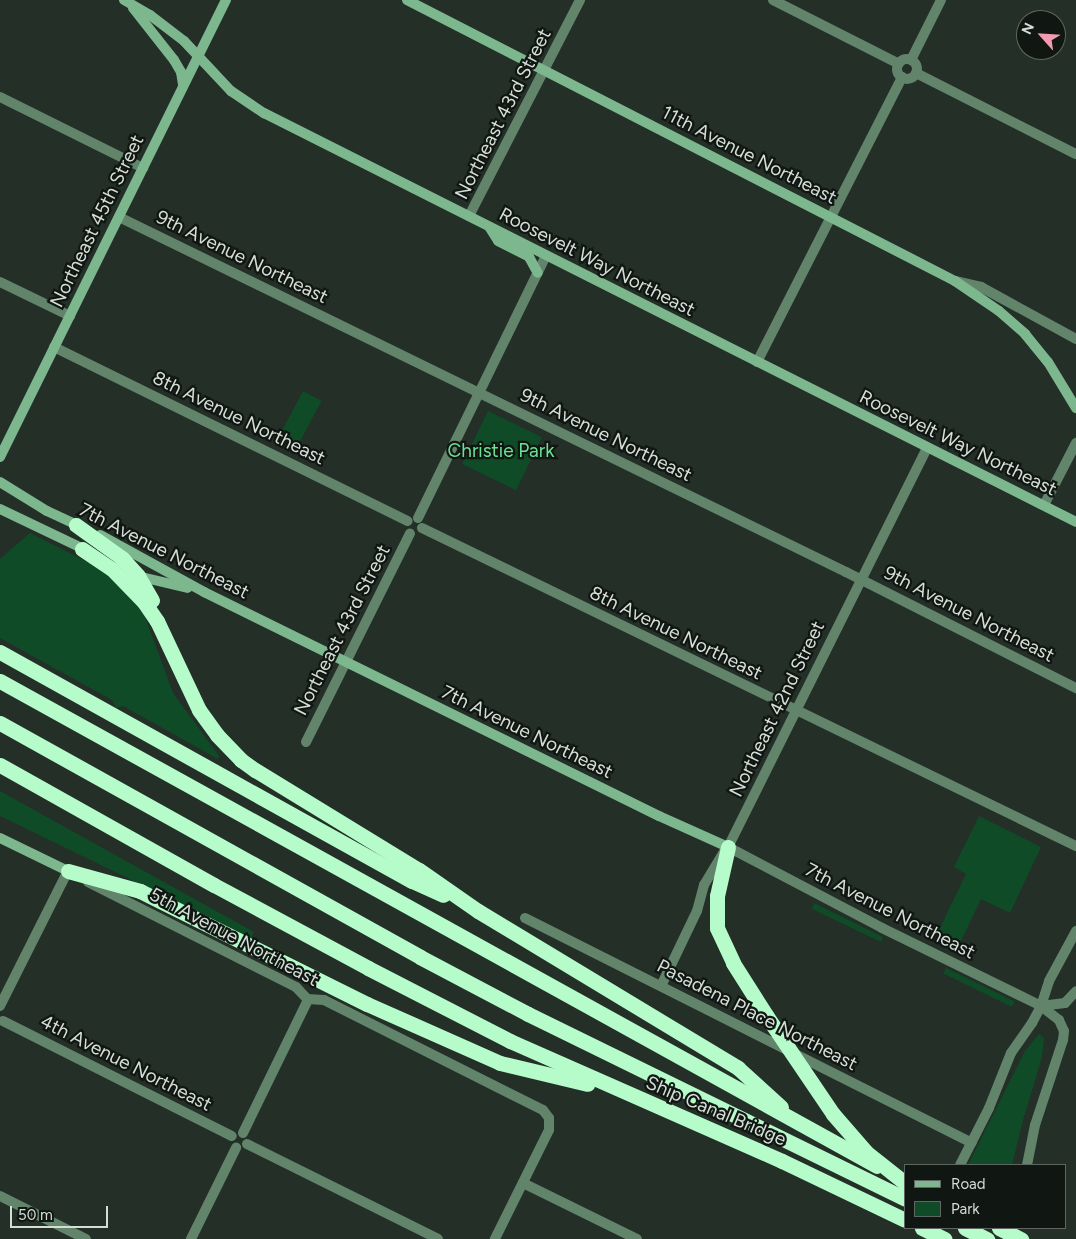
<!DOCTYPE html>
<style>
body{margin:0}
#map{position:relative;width:1076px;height:1239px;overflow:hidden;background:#232f27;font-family:Figtree,sans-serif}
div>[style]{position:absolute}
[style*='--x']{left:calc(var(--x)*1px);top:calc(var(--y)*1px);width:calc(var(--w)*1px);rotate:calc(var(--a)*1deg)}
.green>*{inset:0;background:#104b28;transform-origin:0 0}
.minor>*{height:10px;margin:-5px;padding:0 5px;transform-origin:5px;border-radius:5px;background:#61846b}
.tertiary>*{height:10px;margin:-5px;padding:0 5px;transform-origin:5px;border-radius:5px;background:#61846b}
.tertiary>.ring{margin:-5px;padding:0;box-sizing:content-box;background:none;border:10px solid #61846b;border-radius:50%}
.secondary>*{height:10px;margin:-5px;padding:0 5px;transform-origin:5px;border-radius:5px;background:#7db78e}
.motorway>*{height:15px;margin:-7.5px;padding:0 7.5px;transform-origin:7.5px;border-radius:7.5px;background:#b5fcca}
.motorway-bridge>*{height:15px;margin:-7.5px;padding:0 7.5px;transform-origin:7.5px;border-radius:7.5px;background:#b5fcca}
span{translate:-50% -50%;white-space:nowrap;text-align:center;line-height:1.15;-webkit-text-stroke:4.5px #101612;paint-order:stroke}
.street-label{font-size:19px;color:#d5ddd7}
.park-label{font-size:19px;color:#6be295}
.legend{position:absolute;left:904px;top:1164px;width:162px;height:65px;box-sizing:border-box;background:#101612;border:1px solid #5f6661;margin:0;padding:6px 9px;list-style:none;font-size:15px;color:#d5ddd7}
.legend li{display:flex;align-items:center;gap:10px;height:25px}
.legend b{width:25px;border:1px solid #5f6661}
.north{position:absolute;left:1016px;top:10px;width:50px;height:50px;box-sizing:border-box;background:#101612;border:1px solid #5f6661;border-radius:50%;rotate:296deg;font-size:14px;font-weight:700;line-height:20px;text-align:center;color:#d5ddd7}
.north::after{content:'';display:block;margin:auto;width:18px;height:22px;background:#f19ab0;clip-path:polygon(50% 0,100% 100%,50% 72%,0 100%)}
.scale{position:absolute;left:10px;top:1206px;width:98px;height:22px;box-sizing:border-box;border:2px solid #d5ddd7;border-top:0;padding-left:6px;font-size:15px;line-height:18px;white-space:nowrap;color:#d5ddd7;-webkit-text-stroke:4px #101612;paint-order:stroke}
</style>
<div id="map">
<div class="green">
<div style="left:303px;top:391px;width:21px;height:52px;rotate:28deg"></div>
<div style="left:488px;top:411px;width:60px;height:59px;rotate:26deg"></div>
<div style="clip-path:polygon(30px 533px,107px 572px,142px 609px,173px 693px,219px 756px,218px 759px,123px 706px,116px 708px,112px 700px,0 638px,0 559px)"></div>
<div style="clip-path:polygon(0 791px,254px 932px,251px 938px,0 816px)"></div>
<div style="clip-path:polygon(979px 816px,1041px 847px,1010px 913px,981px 899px,960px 943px,938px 932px,966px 874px,954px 867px)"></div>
<div style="clip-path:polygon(814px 903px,883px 937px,881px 942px,812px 909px)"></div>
<div style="left:946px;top:968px;width:76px;height:6px;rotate:26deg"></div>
<div style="clip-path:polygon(1039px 1034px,1044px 1038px,1042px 1057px,1023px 1120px,1012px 1165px,968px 1165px,1025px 1051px)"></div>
</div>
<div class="minor">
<div style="--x:773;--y:0;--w:141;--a:26.9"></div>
<div style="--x:916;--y:73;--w:179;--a:26.9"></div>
<div style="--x:0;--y:97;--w:160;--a:26.4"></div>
<div style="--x:119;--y:217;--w:809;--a:26.03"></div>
<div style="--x:846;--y:572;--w:258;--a:26.8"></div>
<div style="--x:956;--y:281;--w:26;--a:13"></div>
<div style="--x:981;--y:287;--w:108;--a:28.7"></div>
<div style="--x:0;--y:282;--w:78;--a:25.9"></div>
<div style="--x:54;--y:347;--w:394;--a:26.2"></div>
<div style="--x:1044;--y:505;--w:70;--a:-62.7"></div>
<div style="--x:418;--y:518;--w:292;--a:-64"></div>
<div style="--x:422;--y:528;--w:727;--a:25.93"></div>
<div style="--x:306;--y:742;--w:233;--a:-63.5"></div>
<div style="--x:88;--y:882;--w:233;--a:26.8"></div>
<div style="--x:296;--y:987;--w:16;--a:47"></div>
<div style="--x:307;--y:999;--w:17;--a:3"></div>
<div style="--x:324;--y:1000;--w:245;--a:26.7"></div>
<div style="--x:543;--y:1110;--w:10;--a:53"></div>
<div style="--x:549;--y:1118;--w:12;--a:90"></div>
<div style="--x:549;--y:1130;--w:122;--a:116.4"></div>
<div style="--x:525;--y:918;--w:500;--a:26.72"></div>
<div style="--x:661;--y:986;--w:83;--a:-64.4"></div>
<div style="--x:697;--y:911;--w:27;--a:-75"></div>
<div style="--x:704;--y:885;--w:39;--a:-59"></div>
<div style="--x:0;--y:1006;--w:151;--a:-63.3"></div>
<div style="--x:68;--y:871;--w:6;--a:31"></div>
<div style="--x:3;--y:1021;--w:256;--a:26.7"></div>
<div style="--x:243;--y:1133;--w:148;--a:-64"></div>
<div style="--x:247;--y:1144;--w:213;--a:26.4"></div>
<div style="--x:523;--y:1183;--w:127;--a:26.2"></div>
<div style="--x:191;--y:1239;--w:102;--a:-63.7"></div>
</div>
<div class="tertiary">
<div class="ring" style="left:897px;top:59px;width:10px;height:10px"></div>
<div style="--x:911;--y:60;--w:67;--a:-63.4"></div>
<div style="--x:469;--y:216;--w:243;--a:-62.8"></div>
<div style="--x:757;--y:362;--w:320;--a:-63"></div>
<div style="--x:927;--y:448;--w:446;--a:116.5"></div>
<div style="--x:728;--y:847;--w:174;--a:27.7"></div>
<div style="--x:882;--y:928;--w:177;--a:26.1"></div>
<div style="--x:1041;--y:1006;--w:23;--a:38"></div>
<div style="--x:1059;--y:1020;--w:12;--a:66"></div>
<div style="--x:1064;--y:1031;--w:9;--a:96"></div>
<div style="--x:1063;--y:1040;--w:89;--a:108.2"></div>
<div style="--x:1035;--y:1125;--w:41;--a:101.3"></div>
<div style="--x:1041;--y:1006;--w:24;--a:-7"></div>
<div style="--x:1065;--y:1003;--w:16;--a:-47"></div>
<div style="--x:960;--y:1165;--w:64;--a:-63"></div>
<div style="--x:989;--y:1108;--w:59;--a:-68.2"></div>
<div style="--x:1011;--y:1053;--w:37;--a:-55"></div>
<div style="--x:1032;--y:1023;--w:19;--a:-62"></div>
<div style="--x:1041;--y:1006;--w:26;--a:-72"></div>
<div style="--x:1049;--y:981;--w:57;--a:-61.6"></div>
<div style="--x:0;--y:1196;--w:96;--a:26.6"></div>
</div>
<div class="secondary">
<div style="--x:124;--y:0;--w:30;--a:30"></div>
<div style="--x:150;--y:15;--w:43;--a:37.4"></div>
<div style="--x:184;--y:41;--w:69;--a:46.8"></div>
<div style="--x:231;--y:91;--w:40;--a:34"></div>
<div style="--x:264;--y:113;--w:909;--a:26.73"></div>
<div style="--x:407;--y:0;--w:616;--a:27.15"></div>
<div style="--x:955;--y:281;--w:53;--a:34.3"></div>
<div style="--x:999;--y:311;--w:35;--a:41"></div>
<div style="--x:1025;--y:334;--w:36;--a:51"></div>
<div style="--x:1048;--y:362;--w:54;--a:58.7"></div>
<div style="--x:133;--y:8;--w:66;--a:51.7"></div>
<div style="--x:174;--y:60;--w:14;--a:60"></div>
<div style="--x:181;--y:72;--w:13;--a:81"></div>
<div style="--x:490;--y:228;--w:15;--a:58"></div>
<div style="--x:498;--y:241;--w:35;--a:27"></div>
<div style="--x:529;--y:257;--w:18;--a:61"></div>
<div style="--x:0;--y:457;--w:510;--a:-63.69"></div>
<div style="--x:0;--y:482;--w:55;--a:31.7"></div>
<div style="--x:47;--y:511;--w:38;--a:25"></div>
<div style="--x:0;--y:509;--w:98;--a:25.5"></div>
<div style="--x:100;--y:535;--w:119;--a:28.7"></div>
<div style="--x:204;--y:592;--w:507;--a:26.21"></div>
<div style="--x:659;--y:816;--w:76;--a:24.2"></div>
<div style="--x:137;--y:576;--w:52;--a:13.2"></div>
<div style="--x:0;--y:838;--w:76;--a:25.9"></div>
</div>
<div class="motorway">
<div style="--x:76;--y:525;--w:57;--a:35.7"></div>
<div style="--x:122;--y:558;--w:24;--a:48"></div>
<div style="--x:138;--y:576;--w:28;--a:60"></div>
<div style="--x:82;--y:549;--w:36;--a:34"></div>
<div style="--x:112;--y:569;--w:46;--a:45.9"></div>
<div style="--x:144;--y:602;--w:23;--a:56"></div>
<div style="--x:157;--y:621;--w:98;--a:64.7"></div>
<div style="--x:199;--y:710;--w:31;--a:54"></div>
<div style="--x:217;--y:735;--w:35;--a:46"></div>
<div style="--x:241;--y:760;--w:17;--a:36"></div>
<div style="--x:255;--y:770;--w:192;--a:31.4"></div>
<div style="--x:419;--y:870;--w:72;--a:34.8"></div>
<div style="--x:478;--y:911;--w:304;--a:31.1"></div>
<div style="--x:738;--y:1068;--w:58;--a:42.2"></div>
<div style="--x:0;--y:652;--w:471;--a:29.1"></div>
<div style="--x:412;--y:881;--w:34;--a:24"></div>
<div style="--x:0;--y:681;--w:1002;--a:28.94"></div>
<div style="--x:0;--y:723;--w:481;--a:29.1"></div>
<div style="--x:420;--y:957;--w:122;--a:27.8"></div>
<div style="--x:528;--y:1014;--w:420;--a:26.1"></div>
<div style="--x:0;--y:765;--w:245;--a:29.3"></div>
<div style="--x:214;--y:885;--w:175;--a:28.3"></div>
<div style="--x:368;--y:968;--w:160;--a:27.2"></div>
<div style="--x:510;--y:1041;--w:297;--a:23.8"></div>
<div style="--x:782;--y:1161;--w:136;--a:25.6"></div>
<div style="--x:728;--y:847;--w:50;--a:102.7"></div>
<div style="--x:717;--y:896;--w:32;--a:90"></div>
<div style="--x:717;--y:928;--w:38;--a:65"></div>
<div style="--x:733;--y:963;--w:62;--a:57.6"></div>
<div style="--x:68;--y:871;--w:75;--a:15.5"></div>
<div style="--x:140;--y:891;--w:254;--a:26.5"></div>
<div style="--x:367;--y:1004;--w:145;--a:23.9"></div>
<div style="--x:500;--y:1063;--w:90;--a:13.4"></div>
<div style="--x:965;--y:1228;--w:25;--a:27"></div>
</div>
<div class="motorway-bridge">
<div style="--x:766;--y:1015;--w:120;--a:55.9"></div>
<div style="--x:833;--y:1114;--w:50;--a:49"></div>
<div style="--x:866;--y:1152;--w:50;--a:38.5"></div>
<div style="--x:922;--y:1228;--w:25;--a:26"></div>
<div style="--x:999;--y:1228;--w:25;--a:27"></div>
</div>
<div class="street-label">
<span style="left:503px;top:114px;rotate:-63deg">Northeast 43rd Street</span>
<span style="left:749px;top:155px;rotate:27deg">11th Avenue Northeast</span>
<span style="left:97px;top:221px;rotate:-64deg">Northeast 45th Street</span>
<span style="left:242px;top:257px;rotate:26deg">9th Avenue Northeast</span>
<span style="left:597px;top:262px;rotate:27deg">Roosevelt Way Northeast</span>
<span style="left:239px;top:418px;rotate:26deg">8th Avenue Northeast</span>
<span style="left:606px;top:435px;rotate:26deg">9th Avenue Northeast</span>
<span style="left:958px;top:443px;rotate:26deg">Roosevelt Way Northeast</span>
<span style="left:164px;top:551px;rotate:27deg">7th Avenue Northeast</span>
<span style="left:969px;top:614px;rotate:27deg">9th Avenue Northeast</span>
<span style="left:342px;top:630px;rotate:-63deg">Northeast 43rd Street</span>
<span style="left:676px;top:633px;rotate:26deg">8th Avenue Northeast</span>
<span style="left:777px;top:709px;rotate:-64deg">Northeast 42nd Street</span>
<span style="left:527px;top:732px;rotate:26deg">7th Avenue Northeast</span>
<span style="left:890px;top:911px;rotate:27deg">7th Avenue Northeast</span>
<span style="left:234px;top:937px;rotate:28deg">5th Avenue Northeast</span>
<span style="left:757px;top:1015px;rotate:27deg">Pasadena Place Northeast</span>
<span style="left:126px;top:1063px;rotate:27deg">4th Avenue Northeast</span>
<span style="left:716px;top:1111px;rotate:23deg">Ship Canal Bridge</span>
</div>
<div class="park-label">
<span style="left:501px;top:451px">Christie Park</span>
</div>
<ul class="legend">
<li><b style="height:6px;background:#7db78e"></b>Road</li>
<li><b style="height:14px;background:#104b28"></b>Park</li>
</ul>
<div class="north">N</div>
<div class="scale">50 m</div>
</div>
